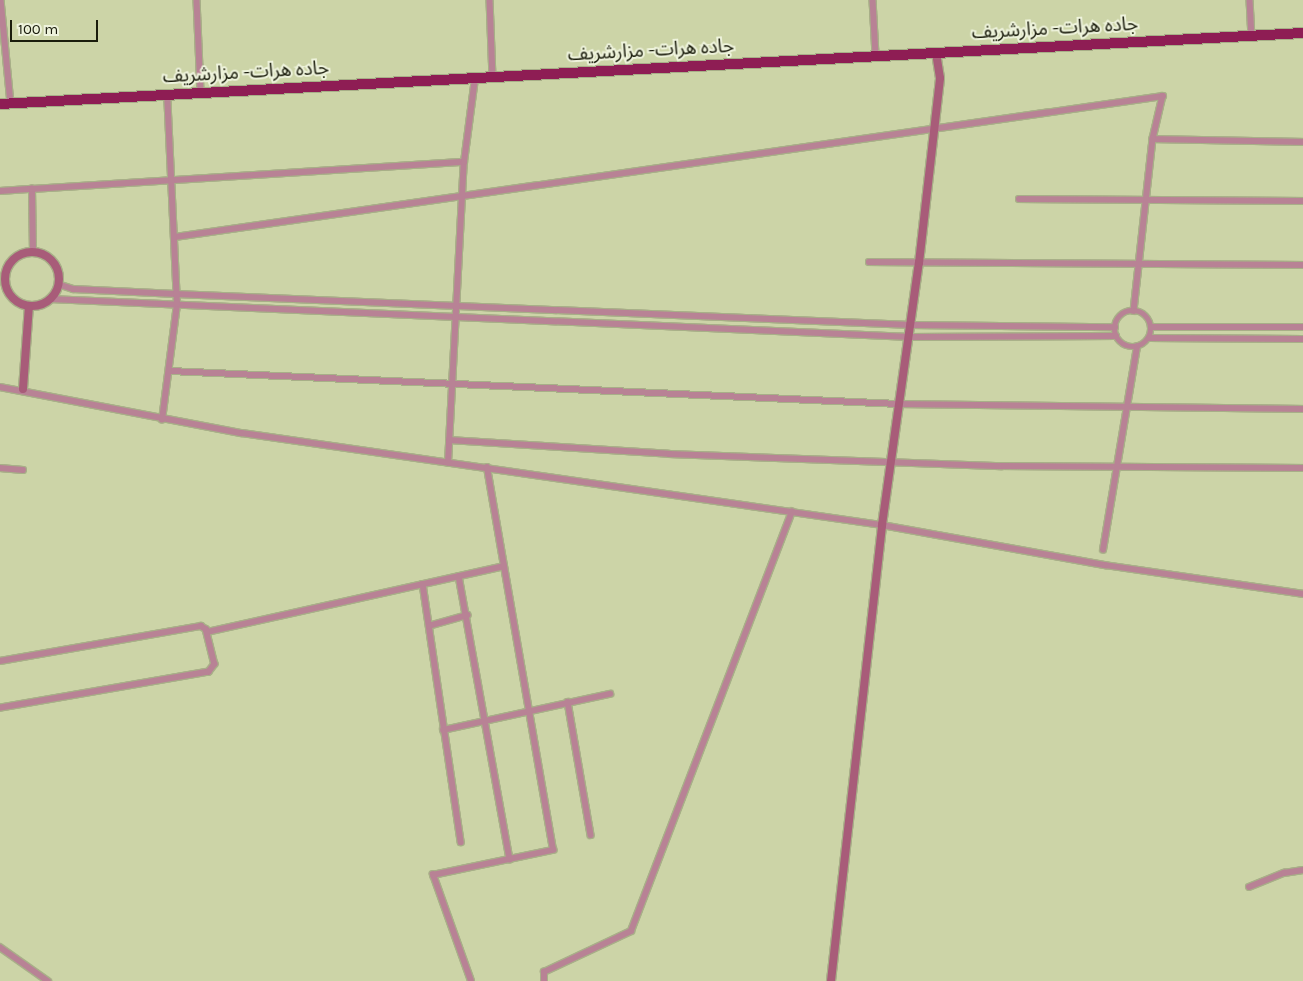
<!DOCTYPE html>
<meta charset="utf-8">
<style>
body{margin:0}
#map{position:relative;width:1303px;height:981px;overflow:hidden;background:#ccd4a7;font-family:Karla,"Noto Sans Arabic",sans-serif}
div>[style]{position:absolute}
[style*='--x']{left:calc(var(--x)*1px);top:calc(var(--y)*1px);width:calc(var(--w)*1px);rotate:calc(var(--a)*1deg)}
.roads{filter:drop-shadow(1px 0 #a8af88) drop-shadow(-1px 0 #a8af88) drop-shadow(0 1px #a8af88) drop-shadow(0 -1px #a8af88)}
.street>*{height:5.5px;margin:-2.75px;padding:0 2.75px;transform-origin:2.75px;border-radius:2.75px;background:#b88295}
.street>.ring{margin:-2.75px;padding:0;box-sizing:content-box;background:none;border:5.5px solid #b88295;border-radius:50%}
.secondary>*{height:8px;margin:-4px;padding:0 4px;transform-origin:4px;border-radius:4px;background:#a85c79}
.secondary>.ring{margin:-4px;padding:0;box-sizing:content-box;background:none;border:8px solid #a85c79;border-radius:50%}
.highway>*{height:10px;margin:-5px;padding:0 5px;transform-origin:5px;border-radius:5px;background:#8e1d54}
span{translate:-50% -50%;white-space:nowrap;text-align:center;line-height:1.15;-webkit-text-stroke:4px #eef3dc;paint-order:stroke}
.street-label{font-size:19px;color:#1a1c0c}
.scale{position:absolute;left:10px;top:20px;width:88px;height:22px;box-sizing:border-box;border:2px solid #1a1c0c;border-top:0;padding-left:6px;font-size:15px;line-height:18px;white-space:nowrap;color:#1a1c0c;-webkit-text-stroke:4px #eef3dc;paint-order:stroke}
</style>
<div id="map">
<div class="roads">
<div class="street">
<div style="--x:1;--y:0;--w:104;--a:84.5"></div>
<div style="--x:197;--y:0;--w:93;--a:87.5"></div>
<div style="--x:490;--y:0;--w:78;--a:87.8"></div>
<div style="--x:873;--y:0;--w:56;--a:86.9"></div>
<div style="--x:1250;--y:0;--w:36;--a:87"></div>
<div style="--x:1153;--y:139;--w:150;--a:1.1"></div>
<div style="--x:0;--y:191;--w:32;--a:-4"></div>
<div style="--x:1019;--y:199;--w:284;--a:0.4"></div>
<div style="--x:175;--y:237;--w:998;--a:-8.12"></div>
<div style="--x:1163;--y:96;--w:44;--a:103.1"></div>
<div style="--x:1153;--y:139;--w:173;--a:96.3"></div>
<div style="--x:33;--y:253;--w:64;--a:-90.9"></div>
<div style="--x:32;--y:189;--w:433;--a:-3.6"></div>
<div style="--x:869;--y:262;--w:434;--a:0.4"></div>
<div style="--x:58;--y:284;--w:16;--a:18"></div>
<div style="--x:73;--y:289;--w:103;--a:2.8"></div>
<div style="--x:176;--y:294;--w:736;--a:2.42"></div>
<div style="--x:911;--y:325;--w:204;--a:0.6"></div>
<div style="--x:50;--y:299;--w:861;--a:2.53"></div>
<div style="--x:910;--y:337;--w:206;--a:-0.3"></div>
<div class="ring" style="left:1115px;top:311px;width:30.5px;height:30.5px"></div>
<div style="--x:1151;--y:327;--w:152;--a:0"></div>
<div style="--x:1149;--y:338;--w:154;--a:0.4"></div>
<div style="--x:170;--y:371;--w:731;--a:2.59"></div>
<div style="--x:900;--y:404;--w:403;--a:0.7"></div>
<div style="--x:0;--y:387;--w:246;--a:10.8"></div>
<div style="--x:242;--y:433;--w:647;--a:8.18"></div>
<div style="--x:882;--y:525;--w:227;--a:10.2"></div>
<div style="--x:1105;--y:565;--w:200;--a:8.3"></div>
<div style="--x:162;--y:420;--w:117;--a:-82.6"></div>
<div style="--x:177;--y:304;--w:209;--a:-92.7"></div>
<div style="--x:449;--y:440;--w:220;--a:3.6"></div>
<div style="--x:669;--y:454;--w:333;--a:2.1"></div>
<div style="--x:1002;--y:466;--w:301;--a:0.4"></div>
<div style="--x:448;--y:463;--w:301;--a:-87"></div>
<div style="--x:464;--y:162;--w:85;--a:-82.5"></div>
<div style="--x:0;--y:468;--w:23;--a:5"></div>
<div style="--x:1103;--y:550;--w:206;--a:-80.5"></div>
<div style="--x:459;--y:576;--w:288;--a:79.8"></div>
<div style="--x:423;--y:584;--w:261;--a:81.6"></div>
<div style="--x:429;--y:626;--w:40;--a:-16"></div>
<div style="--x:207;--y:632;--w:304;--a:-12.5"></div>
<div style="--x:0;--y:661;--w:204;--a:-9.9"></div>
<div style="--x:201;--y:626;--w:6;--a:31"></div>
<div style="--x:206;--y:629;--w:36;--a:76"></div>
<div style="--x:215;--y:664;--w:10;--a:127"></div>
<div style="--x:209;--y:672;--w:212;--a:170.2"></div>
<div style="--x:568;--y:702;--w:135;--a:80.2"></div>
<div style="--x:443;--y:730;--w:171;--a:-12.2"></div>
<div style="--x:1249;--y:887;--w:38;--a:-22"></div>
<div style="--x:1284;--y:873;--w:19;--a:-9"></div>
<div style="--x:0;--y:947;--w:59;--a:35.3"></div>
<div style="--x:471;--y:981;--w:113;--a:-109.7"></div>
<div style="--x:433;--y:875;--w:123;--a:-11.8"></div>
<div style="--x:553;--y:850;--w:388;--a:-99.8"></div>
<div style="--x:544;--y:981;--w:9;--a:-90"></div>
<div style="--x:544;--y:972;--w:96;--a:-25.2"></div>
<div style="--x:631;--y:931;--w:449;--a:-69"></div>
</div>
<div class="secondary">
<div class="ring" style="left:5px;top:252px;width:46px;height:46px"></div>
<div style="--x:23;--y:389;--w:83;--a:-85.9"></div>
<div style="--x:831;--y:981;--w:459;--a:-83.6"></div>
<div style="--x:882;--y:525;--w:265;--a:-82"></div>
<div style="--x:919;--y:263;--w:186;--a:-83.5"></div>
<div style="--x:940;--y:78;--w:25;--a:-99"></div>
</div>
<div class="highway">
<div style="--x:0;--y:104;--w:1305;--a:-3.12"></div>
</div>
</div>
<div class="street-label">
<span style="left:1055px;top:29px;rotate:-3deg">جاده هرات- مزارشریف</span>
<span style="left:651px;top:51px;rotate:-3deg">جاده هرات- مزارشریف</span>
<span style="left:246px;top:73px;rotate:-3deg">جاده هرات- مزارشریف</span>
</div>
<div class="scale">100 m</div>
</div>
